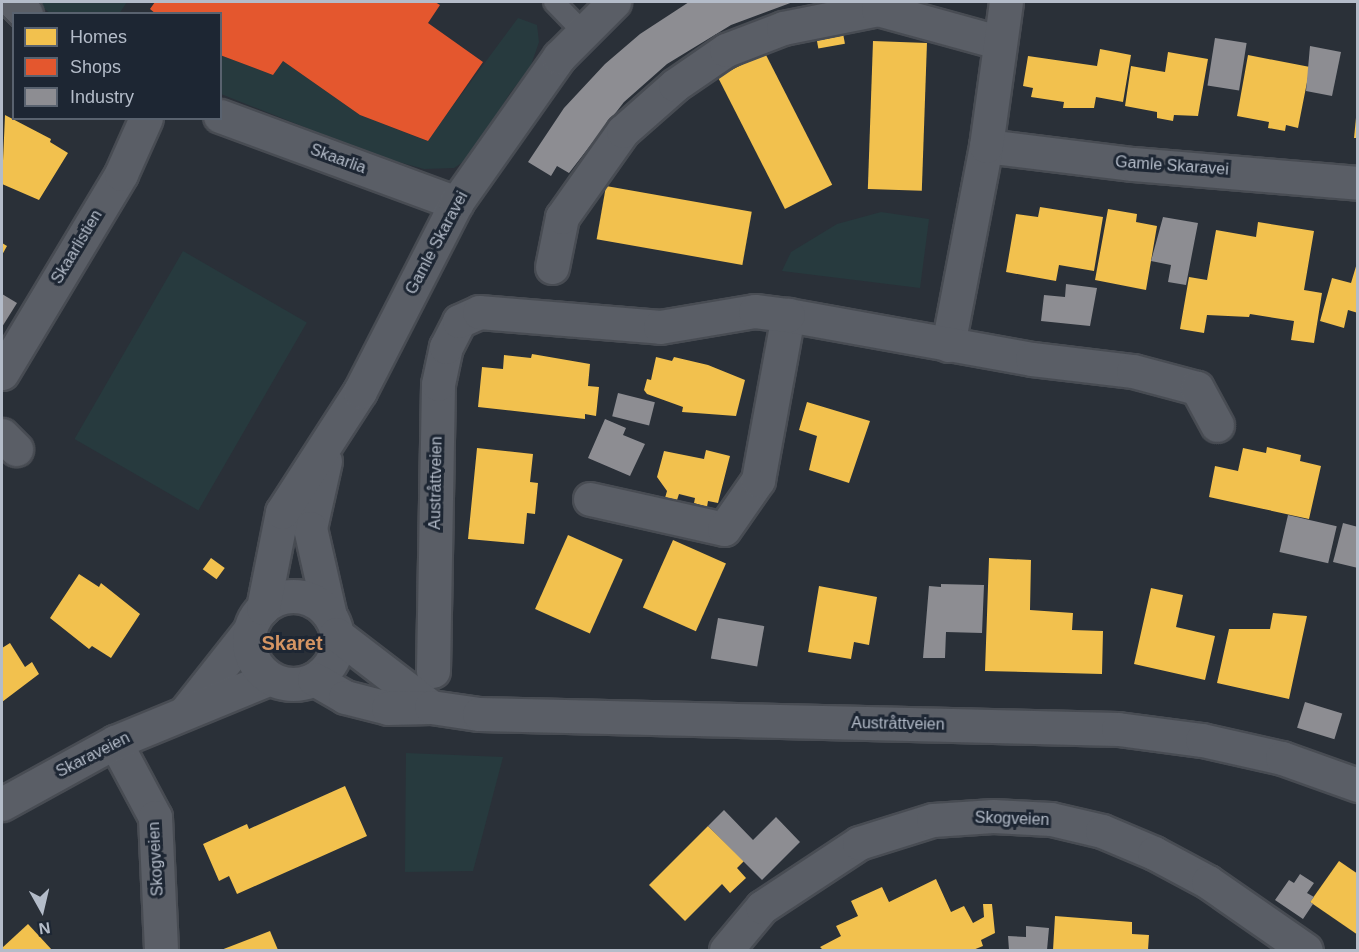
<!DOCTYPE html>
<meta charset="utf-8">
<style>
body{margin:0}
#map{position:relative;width:1359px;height:952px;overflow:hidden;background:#2a3038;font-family:Arial,sans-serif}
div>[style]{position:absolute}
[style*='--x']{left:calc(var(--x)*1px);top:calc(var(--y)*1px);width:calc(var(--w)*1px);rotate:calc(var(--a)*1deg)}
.green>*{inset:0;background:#273a3e;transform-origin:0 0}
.homes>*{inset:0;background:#f2c14e;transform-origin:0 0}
.shops>*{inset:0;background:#e4572e}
.industry>*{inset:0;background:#8d8d92;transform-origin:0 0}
.roads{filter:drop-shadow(2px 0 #484c53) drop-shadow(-2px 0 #484c53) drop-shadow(0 2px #484c53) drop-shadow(0 -2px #484c53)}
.service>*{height:20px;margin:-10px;padding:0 10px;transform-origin:10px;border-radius:10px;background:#5a5e66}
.minor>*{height:33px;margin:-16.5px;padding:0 16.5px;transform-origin:16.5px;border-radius:16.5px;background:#5a5e66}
.tertiary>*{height:33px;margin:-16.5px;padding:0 16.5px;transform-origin:16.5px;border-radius:16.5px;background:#5a5e66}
.tertiary>.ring{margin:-16.5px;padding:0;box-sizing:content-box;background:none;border:33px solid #5a5e66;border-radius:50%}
span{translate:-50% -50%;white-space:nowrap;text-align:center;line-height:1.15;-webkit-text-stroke:6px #1d2633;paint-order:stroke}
.street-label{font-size:16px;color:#b4bcc9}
.quarter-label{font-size:20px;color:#d59563;font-weight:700}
.frame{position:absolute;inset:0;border:3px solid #b4bcc9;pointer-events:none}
.legend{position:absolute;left:12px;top:12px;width:210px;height:108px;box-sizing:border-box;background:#1d2633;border:2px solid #59626f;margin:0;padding:8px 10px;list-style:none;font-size:18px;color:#b4bcc9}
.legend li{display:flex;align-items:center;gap:12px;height:30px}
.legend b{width:30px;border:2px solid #59626f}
.north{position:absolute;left:12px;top:880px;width:60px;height:60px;-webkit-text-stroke:4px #1d2633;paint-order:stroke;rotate:172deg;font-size:16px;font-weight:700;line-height:24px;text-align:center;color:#b4bcc9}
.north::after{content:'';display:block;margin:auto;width:21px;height:27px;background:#b4bcc9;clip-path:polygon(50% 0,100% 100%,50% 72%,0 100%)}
</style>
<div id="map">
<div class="green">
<div style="clip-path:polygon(35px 2px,127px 2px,119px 14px,50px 13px)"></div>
<div style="clip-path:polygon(518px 18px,537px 25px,539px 42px,530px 68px,510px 93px,472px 156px,454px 168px,424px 169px,377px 156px,221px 94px,220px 55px,273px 75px,283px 61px,360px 115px,427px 141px)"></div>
<div style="clip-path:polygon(881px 212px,929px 219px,920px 288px,782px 271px,791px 252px,837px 224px)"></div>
<div style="left:183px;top:251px;width:143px;height:217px;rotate:30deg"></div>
<div style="clip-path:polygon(406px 753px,503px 757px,473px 871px,405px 872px)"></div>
</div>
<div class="homes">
<div style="left:843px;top:33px;width:11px;height:27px;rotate:80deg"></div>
<div style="left:873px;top:41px;width:54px;height:148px;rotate:2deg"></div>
<div style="clip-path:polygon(1100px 49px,1131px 55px,1123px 102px,1096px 97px,1094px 108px,1063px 108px,1064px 102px,1031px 97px,1033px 88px,1023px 86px,1028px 56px,1097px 66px)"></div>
<div style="clip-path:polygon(1168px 52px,1208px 59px,1198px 116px,1174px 115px,1173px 121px,1157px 118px,1157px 112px,1125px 106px,1131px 66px,1165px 72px)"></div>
<div style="left:765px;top:53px;width:148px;height:53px;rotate:63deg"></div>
<div style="clip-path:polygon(1248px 55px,1310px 67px,1298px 128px,1286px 125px,1285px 131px,1268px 128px,1269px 122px,1237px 116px)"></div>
<div style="clip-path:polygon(5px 115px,51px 139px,50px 142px,68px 153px,39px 200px,2px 184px)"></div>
<div style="clip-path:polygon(1356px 118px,1358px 118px,1358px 138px,1354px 138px)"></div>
<div style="left:606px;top:186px;width:148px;height:54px;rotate:10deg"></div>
<div style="clip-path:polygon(1040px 207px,1103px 217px,1094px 271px,1059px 265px,1056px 281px,1006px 272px,1016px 214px,1038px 217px)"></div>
<div style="clip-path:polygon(1108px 209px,1137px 214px,1136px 222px,1157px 226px,1146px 290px,1095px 280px)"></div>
<div style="clip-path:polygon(1258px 222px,1314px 231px,1304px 290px,1322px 293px,1314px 343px,1291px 340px,1294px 321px,1250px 314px,1249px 317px,1207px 315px,1204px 333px,1180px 329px,1189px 277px,1207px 280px,1216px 230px,1256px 237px)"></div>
<div style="clip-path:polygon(2px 243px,7px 246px,2px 255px)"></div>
<div style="clip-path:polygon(1357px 263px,1358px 313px,1348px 310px,1344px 328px,1320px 321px,1332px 278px,1351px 283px)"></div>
<div style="clip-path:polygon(532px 354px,590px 364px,588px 386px,599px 387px,596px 416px,585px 414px,585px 419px,478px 407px,482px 367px,503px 369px,504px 355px,531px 358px)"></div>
<div style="clip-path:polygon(656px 357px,672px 361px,674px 357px,708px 365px,745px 380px,736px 416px,682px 412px,683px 407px,647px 394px,644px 390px,647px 379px,651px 380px)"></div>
<div style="clip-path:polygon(807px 402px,870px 421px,849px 483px,809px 470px,817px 436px,799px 430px)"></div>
<div style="clip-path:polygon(1267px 447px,1301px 455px,1300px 461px,1321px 466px,1309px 519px,1209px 497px,1215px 466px,1238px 471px,1243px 448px,1266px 453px)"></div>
<div style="clip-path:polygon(477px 448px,533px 454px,530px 482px,538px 483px,535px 514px,527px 513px,524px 544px,468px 539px)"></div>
<div style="clip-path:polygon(706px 450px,730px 456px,718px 503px,708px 501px,707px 507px,694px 503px,695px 498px,679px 494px,677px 500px,665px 498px,667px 491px,657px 477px,664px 451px,704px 459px)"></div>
<div style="left:568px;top:535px;width:60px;height:81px;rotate:24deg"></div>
<div style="left:673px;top:540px;width:58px;height:74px;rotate:24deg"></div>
<div style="left:211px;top:558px;width:17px;height:14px;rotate:36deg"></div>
<div style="clip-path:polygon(989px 558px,1031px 560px,1030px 610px,1073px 613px,1072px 630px,1103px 631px,1102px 674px,985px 671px)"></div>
<div style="clip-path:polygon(79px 574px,99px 587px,101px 583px,140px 614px,111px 658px,92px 646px,89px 649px,50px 618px)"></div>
<div style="clip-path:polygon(819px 586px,877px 597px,869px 645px,854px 642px,851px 659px,808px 652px)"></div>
<div style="clip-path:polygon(1151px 588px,1183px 595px,1176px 627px,1215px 636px,1205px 680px,1134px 664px)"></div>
<div style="clip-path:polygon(1273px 613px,1307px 616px,1289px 699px,1217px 683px,1229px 629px,1270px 629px)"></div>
<div style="clip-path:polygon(10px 643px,25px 667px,32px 662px,39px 674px,2px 702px,2px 648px)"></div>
<div style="clip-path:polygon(345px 786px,367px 836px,237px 894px,229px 876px,219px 881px,203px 844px,247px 824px,249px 829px)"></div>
<div style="clip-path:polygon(708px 826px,744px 861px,737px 868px,746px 878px,730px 893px,722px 884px,685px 921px,649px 885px)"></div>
<div style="clip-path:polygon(1339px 861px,1358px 874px,1358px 935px,1310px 902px)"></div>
<div style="clip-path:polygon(936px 879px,951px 912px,964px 906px,973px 923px,984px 917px,983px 904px,992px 904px,995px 933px,981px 940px,983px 946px,973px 950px,823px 950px,820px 947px,841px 936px,836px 926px,858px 916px,851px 901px,882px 887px,889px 902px)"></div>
<div style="clip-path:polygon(1055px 916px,1132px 922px,1132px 934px,1149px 935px,1148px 950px,1053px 950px)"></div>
<div style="clip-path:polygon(28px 924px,52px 950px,2px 950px,2px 948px)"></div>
<div style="clip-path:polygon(270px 931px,278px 950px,221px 950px)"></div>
</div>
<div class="shops">
<div style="clip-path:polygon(155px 2px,435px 2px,440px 5px,428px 23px,483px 62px,428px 141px,360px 115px,283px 61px,273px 75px,220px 55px,220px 14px,156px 14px,150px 9px)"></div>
</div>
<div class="industry">
<div style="clip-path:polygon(689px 2px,793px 2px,731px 25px,667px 64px,624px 102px,569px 173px,557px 166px,551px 176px,528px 162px,564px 108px,605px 64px,640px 34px)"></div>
<div style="left:1215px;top:38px;width:32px;height:48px;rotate:9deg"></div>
<div style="clip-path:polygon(1310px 46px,1341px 52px,1332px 96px,1306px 91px)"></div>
<div style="clip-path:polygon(1163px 217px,1198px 223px,1186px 285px,1168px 282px,1171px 265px,1151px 261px)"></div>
<div style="clip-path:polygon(1066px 284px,1097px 288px,1090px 326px,1041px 321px,1044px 295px,1065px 297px)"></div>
<div style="clip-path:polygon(2px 294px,17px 303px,2px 327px)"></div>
<div style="left:618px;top:393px;width:38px;height:24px;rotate:14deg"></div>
<div style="clip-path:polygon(605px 419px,626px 428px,623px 435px,645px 444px,630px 476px,588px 458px)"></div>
<div style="left:1288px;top:515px;width:50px;height:38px;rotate:13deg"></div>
<div style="clip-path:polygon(1343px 523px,1358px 527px,1358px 568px,1333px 562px)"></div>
<div style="clip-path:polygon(941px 584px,984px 585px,982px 633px,946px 632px,945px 658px,923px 658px,929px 586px,941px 587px)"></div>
<div style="left:718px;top:618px;width:47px;height:41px;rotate:10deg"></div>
<div style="left:1305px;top:702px;width:39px;height:27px;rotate:17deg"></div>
<div style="clip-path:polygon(724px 810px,753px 840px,776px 817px,800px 842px,762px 880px,708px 826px)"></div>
<div style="clip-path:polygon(1300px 874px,1314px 883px,1307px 893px,1314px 897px,1310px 902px,1313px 904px,1303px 919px,1275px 900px,1289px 880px,1294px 883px)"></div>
<div style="clip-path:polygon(1026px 926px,1049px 928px,1047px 950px,1009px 950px,1008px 936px,1026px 937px)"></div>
</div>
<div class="roads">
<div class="service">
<div style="--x:554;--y:2;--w:43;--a:45.9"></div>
</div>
<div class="minor">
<div style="--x:14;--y:2;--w:17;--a:45"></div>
<div style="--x:220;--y:116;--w:252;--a:20.2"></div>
<div style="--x:986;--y:146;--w:148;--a:7"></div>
<div style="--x:1133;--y:164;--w:226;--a:4.8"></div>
<div style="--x:552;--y:267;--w:51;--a:-78.7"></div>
<div style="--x:562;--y:217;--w:105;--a:-54.7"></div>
<div style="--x:623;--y:131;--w:69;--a:-41.5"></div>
<div style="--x:675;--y:85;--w:62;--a:-34.5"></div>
<div style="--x:726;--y:50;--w:61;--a:-21.1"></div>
<div style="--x:783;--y:28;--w:97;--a:-11.3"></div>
<div style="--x:878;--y:9;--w:124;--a:15.4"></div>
<div style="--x:948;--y:345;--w:203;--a:-79.2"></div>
<div style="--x:986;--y:146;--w:145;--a:-82.1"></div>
<div style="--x:2;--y:373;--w:232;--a:-59.1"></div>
<div style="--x:121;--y:174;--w:61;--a:-65.9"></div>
<div style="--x:2;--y:435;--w:20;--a:45"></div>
<div style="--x:590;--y:499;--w:137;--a:12.6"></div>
<div style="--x:724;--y:529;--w:60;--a:-55.2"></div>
<div style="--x:758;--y:480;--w:168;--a:-79.7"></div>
<div style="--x:788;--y:315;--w:248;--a:10.2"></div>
<div style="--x:1032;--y:359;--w:102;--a:6.8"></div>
<div style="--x:1133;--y:371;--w:66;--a:14.9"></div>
<div style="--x:1197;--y:388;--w:42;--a:61.6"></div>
<div style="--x:433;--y:671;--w:287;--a:-89"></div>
<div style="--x:438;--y:384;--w:38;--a:-78"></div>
<div style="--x:446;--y:347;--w:29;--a:-63"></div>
<div style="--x:459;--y:321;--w:22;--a:-24"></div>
<div style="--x:479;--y:312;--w:182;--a:4.7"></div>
<div style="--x:660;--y:327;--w:96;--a:-9.6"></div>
<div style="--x:755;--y:311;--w:33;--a:7"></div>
<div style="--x:186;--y:711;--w:103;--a:-51.7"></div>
<div style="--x:115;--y:742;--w:85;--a:61.9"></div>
<div style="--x:155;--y:817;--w:133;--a:87.4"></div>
<div style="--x:2;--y:804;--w:129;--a:-28.8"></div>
<div style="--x:115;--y:742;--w:168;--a:-22.4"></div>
<div style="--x:726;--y:950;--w:56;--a:-50.1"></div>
<div style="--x:762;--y:907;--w:116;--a:-33.4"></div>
<div style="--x:859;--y:843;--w:77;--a:-17.3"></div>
<div style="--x:933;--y:820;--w:60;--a:-3.8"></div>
<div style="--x:993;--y:816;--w:58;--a:3"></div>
<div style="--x:1051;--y:819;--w:52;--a:13.2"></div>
<div style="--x:1102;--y:831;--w:56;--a:22.9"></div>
<div style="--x:1154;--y:853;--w:61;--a:28.2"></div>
<div style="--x:1208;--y:882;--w:119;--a:34.8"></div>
</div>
<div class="tertiary">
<div style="--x:325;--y:461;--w:69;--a:102.6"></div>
<div style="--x:310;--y:528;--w:90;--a:77.2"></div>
<div class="ring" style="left:249px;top:596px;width:55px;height:55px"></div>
<div style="--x:263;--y:608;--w:98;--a:-78.8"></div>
<div style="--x:282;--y:512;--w:144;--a:-57.2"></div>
<div style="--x:360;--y:391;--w:211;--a:-62.9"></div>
<div style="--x:456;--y:203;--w:179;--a:-54.8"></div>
<div style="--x:559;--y:57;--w:78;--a:-45"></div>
<div style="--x:336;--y:634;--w:120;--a:37.5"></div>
<div style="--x:314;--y:679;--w:36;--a:30"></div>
<div style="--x:345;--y:697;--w:44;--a:14.3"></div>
<div style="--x:388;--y:708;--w:43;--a:-1.3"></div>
<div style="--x:431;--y:707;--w:49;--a:8.3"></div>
<div style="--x:479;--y:714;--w:639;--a:1.34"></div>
<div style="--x:1118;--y:729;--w:85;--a:7.5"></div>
<div style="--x:1202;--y:740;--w:82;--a:12.7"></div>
<div style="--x:1282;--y:758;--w:81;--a:19.6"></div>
</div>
</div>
<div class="street-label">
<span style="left:338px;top:159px;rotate:20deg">Skaarlia</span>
<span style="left:1172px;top:166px;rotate:4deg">Gamle Skaravei</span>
<span style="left:437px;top:243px;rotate:-62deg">Gamle Skaravei</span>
<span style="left:77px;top:247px;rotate:-59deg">Skaarlistien</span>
<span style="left:436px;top:483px;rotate:-89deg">Austråttveien</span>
<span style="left:898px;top:724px;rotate:1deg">Austråttveien</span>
<span style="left:93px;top:755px;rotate:-27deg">Skaraveien</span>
<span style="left:1012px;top:819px;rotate:2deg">Skogveien</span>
<span style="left:156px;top:859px;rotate:-93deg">Skogveien</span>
</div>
<div class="quarter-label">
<span style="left:292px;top:643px">Skaret</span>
</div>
<div class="frame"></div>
<ul class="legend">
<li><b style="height:16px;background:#f2c14e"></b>Homes</li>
<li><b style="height:16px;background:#e4572e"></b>Shops</li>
<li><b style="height:16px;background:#8d8d92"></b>Industry</li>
</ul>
<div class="north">N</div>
</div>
